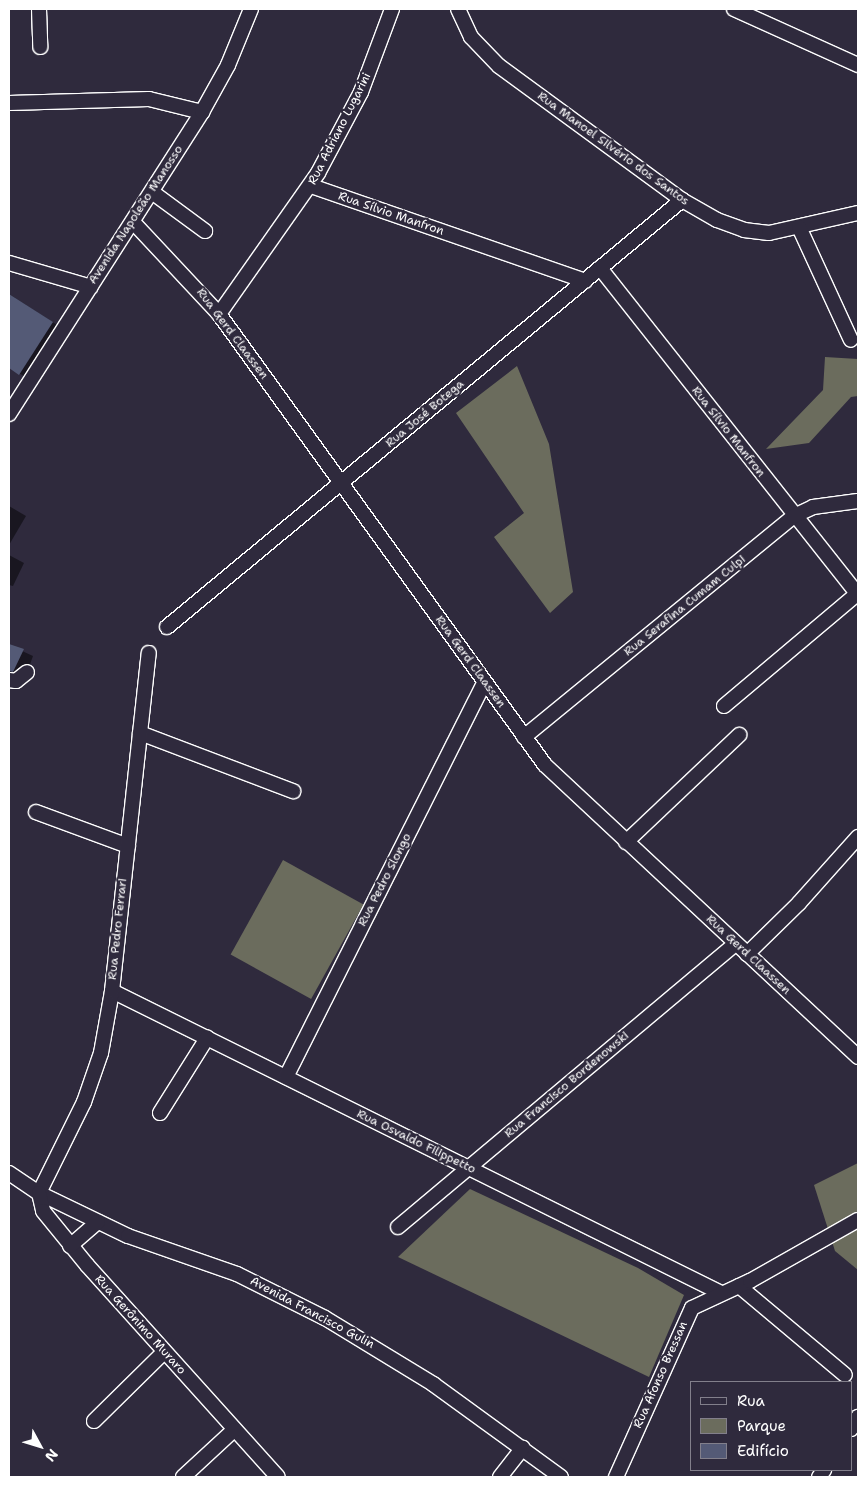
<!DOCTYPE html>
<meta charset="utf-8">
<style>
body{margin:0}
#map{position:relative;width:867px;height:1486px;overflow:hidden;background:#2f2a3d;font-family:"Shantell Sans",sans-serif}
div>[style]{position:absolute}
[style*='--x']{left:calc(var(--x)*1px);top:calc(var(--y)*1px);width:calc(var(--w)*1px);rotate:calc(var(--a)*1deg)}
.green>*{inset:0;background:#6b6c5d;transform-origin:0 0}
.shadow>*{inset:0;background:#0007}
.building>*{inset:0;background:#545a76}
.roads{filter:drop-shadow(1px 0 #fff) drop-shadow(-1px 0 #fff) drop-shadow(0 1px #fff) drop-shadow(0 -1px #fff)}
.minor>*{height:14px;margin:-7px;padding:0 7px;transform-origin:7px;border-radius:7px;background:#2f2a3d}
span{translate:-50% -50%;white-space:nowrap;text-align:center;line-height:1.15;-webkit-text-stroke:4.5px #2f2a3d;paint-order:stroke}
.street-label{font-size:12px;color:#fff}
.frame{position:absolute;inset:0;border:10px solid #fff;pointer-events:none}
.legend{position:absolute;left:690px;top:1381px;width:162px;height:90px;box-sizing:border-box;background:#2f2a3d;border:1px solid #827f8b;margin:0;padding:6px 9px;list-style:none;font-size:15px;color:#fff}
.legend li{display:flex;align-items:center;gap:10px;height:25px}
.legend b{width:25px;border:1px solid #827f8b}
.north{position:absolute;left:15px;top:1421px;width:50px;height:50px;-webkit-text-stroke:4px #2f2a3d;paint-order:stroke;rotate:129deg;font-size:14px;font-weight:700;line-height:20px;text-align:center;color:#fff}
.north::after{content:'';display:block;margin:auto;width:18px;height:22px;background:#fff;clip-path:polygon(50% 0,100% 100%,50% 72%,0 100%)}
</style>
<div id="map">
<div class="green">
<div style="clip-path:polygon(825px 357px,858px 359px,858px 396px,851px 397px,809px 443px,766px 449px,823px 390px)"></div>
<div style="clip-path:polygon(517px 366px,549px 444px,573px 592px,550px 613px,494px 537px,524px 513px,456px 413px)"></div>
<div style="left:283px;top:860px;width:92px;height:108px;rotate:29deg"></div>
<div style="clip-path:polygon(858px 1163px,858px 1270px,835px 1251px,814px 1185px)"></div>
<div style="clip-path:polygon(470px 1189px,638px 1268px,684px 1295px,649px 1377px,398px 1257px)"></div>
</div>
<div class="shadow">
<div style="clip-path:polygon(9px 294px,65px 330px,32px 381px,9px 367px)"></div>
<div style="clip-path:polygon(9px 506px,26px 516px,9px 545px)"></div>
<div style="clip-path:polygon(9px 555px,24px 563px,13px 586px,9px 585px)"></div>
<div style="clip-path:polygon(9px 645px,33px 656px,27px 673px,9px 678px)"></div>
</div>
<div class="building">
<div style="clip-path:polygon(9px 294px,53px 322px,19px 375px,9px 368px)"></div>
<div style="clip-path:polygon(9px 644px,24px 649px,13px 672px,9px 671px)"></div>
</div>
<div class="roads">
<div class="minor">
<div style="--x:39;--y:9;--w:38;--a:88"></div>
<div style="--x:458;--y:9;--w:31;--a:65"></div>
<div style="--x:471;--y:37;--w:40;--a:46"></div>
<div style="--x:499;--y:66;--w:227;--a:36.2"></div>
<div style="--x:682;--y:200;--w:40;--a:29.7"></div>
<div style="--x:717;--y:220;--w:29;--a:20"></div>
<div style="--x:744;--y:230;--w:25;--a:7"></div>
<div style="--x:769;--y:233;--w:91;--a:-12.7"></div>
<div style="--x:734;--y:9;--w:136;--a:24.3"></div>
<div style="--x:9;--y:103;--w:140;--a:-1.6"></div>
<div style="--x:149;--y:99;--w:55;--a:13.8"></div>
<div style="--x:311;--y:186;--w:290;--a:19.1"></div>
<div style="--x:152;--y:192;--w:66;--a:36.3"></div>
<div style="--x:133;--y:222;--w:126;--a:46.9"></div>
<div style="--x:219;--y:314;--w:556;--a:54.14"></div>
<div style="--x:545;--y:765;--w:428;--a:43"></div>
<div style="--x:799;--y:227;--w:124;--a:65.3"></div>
<div style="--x:9;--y:263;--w:85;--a:16.3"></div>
<div style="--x:600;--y:268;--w:417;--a:51.7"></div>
<div style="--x:219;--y:314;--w:172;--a:-54.9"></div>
<div style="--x:318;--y:173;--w:92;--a:-62"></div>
<div style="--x:361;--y:92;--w:89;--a:-69.5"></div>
<div style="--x:9;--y:414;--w:358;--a:-57.4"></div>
<div style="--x:202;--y:112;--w:54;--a:-61"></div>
<div style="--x:228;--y:65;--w:61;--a:-67.7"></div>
<div style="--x:167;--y:627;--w:669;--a:-39.66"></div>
<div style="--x:9;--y:680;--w:7;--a:8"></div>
<div style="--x:16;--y:681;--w:14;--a:-39"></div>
<div style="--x:724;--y:706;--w:174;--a:-40.1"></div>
<div style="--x:140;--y:733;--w:164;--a:20.8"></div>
<div style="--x:524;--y:737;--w:349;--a:-39.3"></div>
<div style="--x:794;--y:516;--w:21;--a:-25"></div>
<div style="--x:813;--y:507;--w:45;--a:-7.6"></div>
<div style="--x:36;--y:812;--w:98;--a:20.3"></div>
<div style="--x:626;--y:842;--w:156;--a:-43.4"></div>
<div style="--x:747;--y:954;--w:73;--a:-44.4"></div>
<div style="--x:799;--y:903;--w:89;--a:-48.2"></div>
<div style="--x:112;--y:991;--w:680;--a:26.38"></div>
<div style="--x:286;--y:1077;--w:441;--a:-63.3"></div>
<div style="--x:160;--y:1113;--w:89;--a:-57.9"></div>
<div style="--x:9;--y:1173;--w:36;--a:34"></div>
<div style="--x:39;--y:1193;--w:99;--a:25.8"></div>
<div style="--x:128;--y:1236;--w:115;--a:19.2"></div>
<div style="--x:237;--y:1274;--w:98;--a:26.6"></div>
<div style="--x:325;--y:1318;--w:127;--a:31.4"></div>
<div style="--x:433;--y:1384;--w:158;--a:36"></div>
<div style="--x:39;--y:1193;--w:102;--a:-63.7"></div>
<div style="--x:84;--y:1102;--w:52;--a:-70.9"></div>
<div style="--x:101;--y:1053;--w:63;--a:-79.9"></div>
<div style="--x:112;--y:991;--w:340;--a:-83.8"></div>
<div style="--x:39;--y:1193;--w:18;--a:77"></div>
<div style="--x:43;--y:1211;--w:70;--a:50.8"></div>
<div style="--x:87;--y:1265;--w:285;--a:48"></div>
<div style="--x:398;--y:1227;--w:440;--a:-40"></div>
<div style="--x:70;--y:1246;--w:37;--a:-41"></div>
<div style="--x:739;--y:1286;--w:138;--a:40"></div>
<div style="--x:94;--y:1421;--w:98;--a:-44.6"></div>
<div style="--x:851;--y:1429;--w:14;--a:-60"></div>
<div style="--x:183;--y:1477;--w:69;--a:-42.7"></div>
<div style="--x:500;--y:1477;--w:37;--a:-52"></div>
<div style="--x:616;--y:1477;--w:185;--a:-65.8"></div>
<div style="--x:692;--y:1308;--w:64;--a:-25"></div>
<div style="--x:750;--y:1281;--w:124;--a:-29.5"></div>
<div style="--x:819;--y:1477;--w:9;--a:-54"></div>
</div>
</div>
<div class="street-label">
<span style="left:340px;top:129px;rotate:-63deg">Rua Adriano Lugarini</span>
<span style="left:613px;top:149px;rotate:36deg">Rua Manoel Silvério dos Santos</span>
<span style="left:391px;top:214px;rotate:19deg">Rua Sílvio Manfron</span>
<span style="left:136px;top:215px;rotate:-57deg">Avenida Napoleão Manosso</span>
<span style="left:232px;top:334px;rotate:53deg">Rua Gerd Claassen</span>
<span style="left:425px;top:414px;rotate:-40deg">Rua José Botega</span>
<span style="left:728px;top:432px;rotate:52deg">Rua Sílvio Manfron</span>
<span style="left:685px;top:606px;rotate:-39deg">Rua Serafina Cumam Culpi</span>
<span style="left:470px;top:662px;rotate:54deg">Rua Gerd Claassen</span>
<span style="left:385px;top:880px;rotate:-63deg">Rua Pedro Slongo</span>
<span style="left:118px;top:929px;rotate:-84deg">Rua Pedro Ferrari</span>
<span style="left:748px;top:955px;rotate:43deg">Rua Gerd Claassen</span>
<span style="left:567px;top:1085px;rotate:-40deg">Rua Francisco Bordenowski</span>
<span style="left:416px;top:1142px;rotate:26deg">Rua Osvaldo Filippetto</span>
<span style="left:312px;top:1313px;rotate:28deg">Avenida Francisco Gulin</span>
<span style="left:140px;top:1325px;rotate:48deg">Rua Gerônimo Muraro</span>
<span style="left:661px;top:1375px;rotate:-66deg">Rua Afonso Bressan</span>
</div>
<div class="frame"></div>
<ul class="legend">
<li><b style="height:6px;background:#2f2a3d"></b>Rua</li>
<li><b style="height:14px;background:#6b6c5d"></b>Parque</li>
<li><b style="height:14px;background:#545a76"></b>Edifício</li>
</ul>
<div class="north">N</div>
</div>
